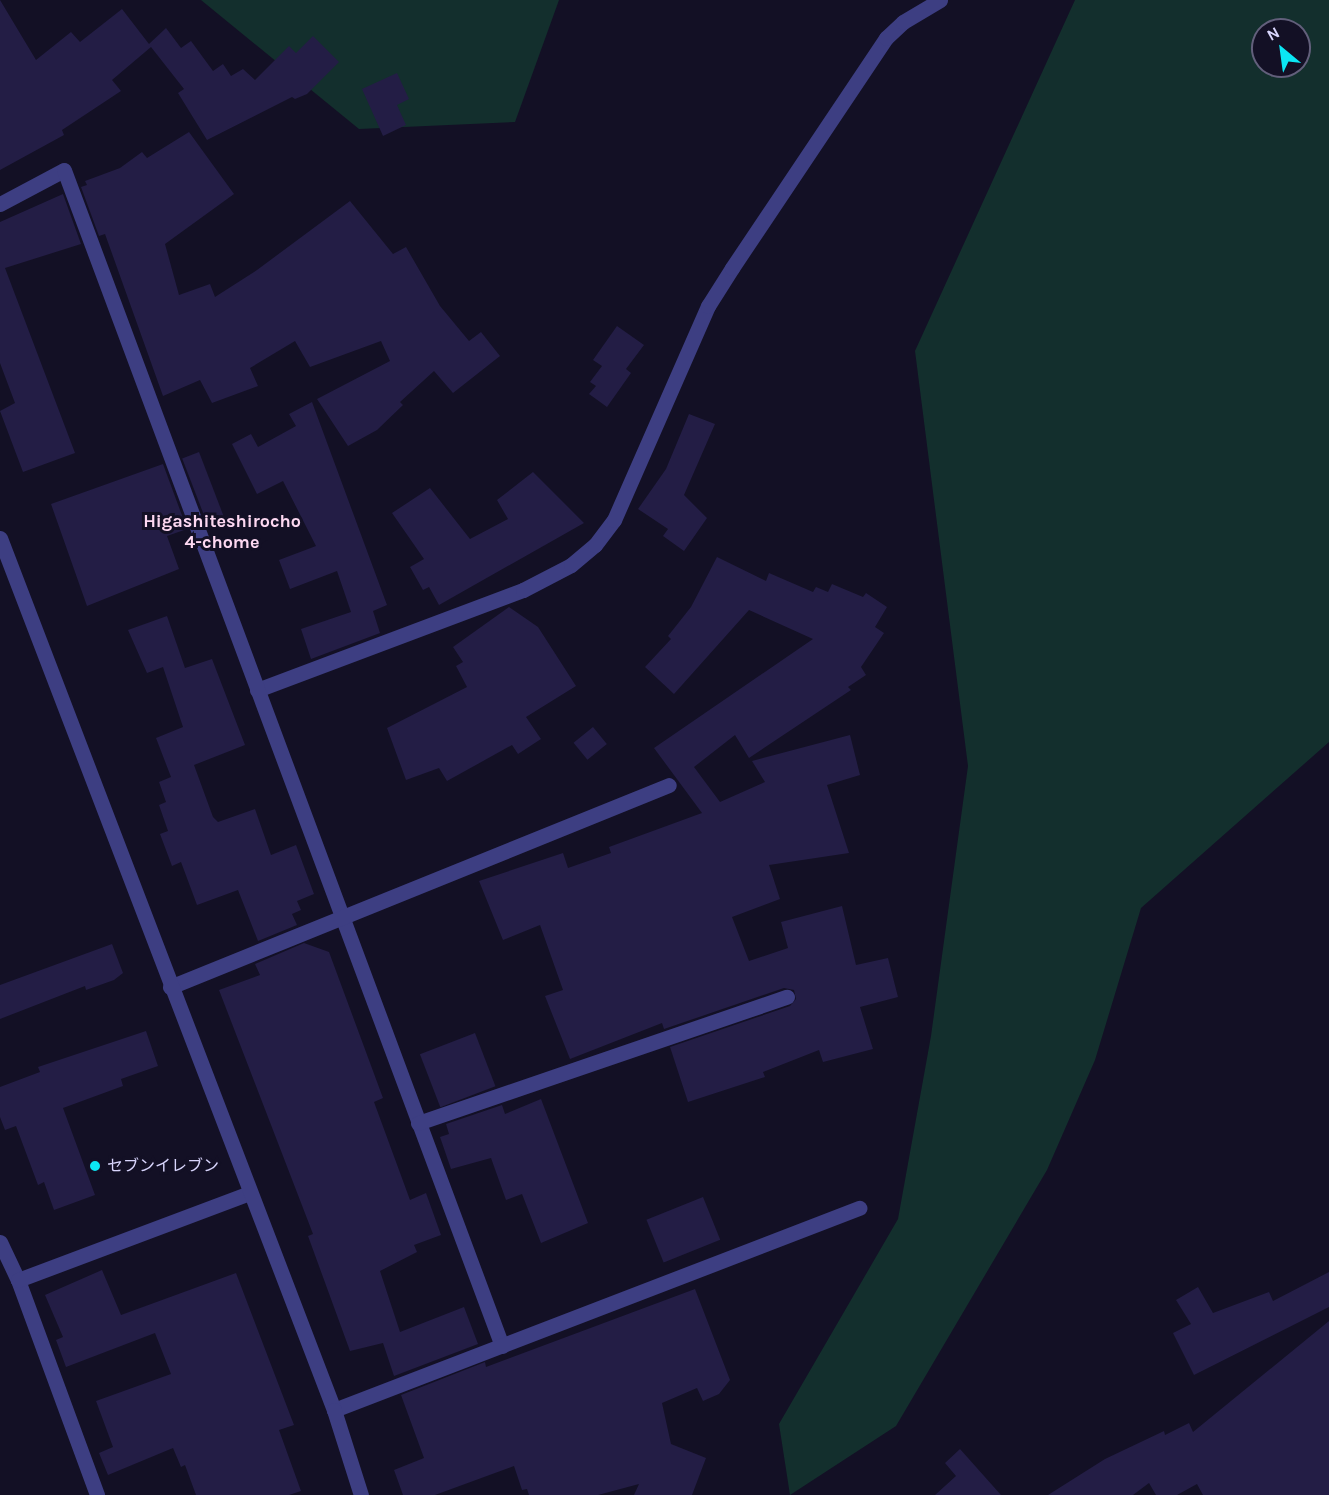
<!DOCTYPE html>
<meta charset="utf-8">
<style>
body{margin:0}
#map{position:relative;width:1329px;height:1495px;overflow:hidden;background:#131025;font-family:Karla,"Noto Sans JP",sans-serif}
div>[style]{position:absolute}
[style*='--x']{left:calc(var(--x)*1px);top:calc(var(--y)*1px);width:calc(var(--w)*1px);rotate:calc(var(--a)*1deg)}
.green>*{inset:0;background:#132f2d}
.building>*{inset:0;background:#231d45;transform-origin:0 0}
.service>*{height:15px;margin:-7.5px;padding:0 7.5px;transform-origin:7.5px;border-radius:7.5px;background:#3d3e82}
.minor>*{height:15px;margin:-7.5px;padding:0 7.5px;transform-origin:7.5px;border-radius:7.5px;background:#3d3e82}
.tertiary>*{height:15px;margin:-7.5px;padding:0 7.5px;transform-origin:7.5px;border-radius:7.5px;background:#3d3e82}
.dots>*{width:16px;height:16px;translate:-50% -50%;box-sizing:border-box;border:3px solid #131025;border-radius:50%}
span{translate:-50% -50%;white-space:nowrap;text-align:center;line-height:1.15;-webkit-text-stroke:6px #131025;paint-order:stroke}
.poi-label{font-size:16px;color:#d9d6fd}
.left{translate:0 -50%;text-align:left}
.neighbourhood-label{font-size:18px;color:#fdd8f1;font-weight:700}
.north{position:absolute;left:1251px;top:18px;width:60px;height:60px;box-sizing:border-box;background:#131025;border:2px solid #625f7b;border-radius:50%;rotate:331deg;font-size:16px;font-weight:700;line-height:24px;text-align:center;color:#d9d6fd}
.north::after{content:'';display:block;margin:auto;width:21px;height:27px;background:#0be7f4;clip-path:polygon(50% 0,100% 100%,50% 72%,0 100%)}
</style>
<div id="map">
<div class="green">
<div style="clip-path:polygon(201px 0,559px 0,515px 122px,359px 129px)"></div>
<div style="clip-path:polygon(evenodd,1075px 0,1329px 0,1329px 742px,1141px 908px,1095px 1060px,1047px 1170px,896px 1426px,790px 1495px,779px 1424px,898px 1219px,931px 1036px,968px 766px,915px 351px,1075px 0,1263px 30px,1299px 30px,1299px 66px,1263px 66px,1263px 30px)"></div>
</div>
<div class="building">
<div style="clip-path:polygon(0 0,36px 60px,71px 32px,80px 42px,122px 9px,149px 44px,166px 28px,181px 48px,191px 41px,213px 71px,223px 64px,231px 76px,243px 69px,255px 80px,289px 46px,296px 53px,313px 36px,339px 62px,307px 94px,295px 99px,292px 97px,207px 140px,178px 93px,184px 89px,151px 47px,112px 80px,121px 91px,62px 130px,64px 135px,0 170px)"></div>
<div style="clip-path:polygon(397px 73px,409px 99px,397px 105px,406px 125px,383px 136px,362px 89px)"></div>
<div style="clip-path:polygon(189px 132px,234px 194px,165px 244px,179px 295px,210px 284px,215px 297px,257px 270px,350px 201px,393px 254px,406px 247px,440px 306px,469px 341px,481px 332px,500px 356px,453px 393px,434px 371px,400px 402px,403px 405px,377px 430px,348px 446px,317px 399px,390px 361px,381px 341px,310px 367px,295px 341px,250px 368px,258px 386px,212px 403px,200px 380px,163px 396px,105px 234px,99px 236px,81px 187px,87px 185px,85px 181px,120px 168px,142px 152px,147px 158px)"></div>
<div style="clip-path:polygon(63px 194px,81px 244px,5px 268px,75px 453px,23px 472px,0 411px,15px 403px,0 363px,0 222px)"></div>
<div style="clip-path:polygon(617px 326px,644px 345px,626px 369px,631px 373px,607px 407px,589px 394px,596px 386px,590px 382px,602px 366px,593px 360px)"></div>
<div style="clip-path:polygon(312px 402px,387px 605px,373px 611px,380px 633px,311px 659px,301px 629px,351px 612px,337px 571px,290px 589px,279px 560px,316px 546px,283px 481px,257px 494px,232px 444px,251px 434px,258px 447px,296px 426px,289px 414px)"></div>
<div style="clip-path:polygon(689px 414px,715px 424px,684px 495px,707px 518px,684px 551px,663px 536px,668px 529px,638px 509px,666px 469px)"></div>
<div style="left:199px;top:452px;width:68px;height:18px;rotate:69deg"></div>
<div style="clip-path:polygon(163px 464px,187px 529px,167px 536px,179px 569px,87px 606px,51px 504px)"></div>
<div style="clip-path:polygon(533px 472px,584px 523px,439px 605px,429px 587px,423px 590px,410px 567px,424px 559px,392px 513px,430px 488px,470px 539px,508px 519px,497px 500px)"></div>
<div style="clip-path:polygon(717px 557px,766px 581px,769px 573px,813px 592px,816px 587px,828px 592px,832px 584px,863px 597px,866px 593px,887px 607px,875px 627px,884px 633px,861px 667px,866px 675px,848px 687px,851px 690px,749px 758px,735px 735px,694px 767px,720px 802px,765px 782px,752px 761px,850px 735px,860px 775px,827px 785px,849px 853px,769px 865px,780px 899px,732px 917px,749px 961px,788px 948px,781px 922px,842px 906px,856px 965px,888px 958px,898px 997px,860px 1007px,873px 1049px,823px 1062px,819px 1050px,763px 1072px,765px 1077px,688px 1102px,670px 1047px,790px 1006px,796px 999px,794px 990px,784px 988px,664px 1029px,662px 1023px,570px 1059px,545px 996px,563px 990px,540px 925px,503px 940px,479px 881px,563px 853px,568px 868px,611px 853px,609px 847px,702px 813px,654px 748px,813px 639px,749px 610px,674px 694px,645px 667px,671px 639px,668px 636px,691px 607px)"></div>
<div style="clip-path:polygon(509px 607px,538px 627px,576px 686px,526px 717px,541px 739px,518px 754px,512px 745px,447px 781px,439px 768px,406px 780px,387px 728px,467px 687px,456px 666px,463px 662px,453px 647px)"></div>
<div style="clip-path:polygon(167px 616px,185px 668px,212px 659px,245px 745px,194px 765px,213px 817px,218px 822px,255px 809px,271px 855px,296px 845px,314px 894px,297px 901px,301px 910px,292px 914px,297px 925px,258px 941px,238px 890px,197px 905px,181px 862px,172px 866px,160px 834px,168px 831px,159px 805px,166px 802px,159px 782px,171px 777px,156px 738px,183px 727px,163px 667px,147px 673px,128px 630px)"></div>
<div style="left:593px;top:727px;width:22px;height:25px;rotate:51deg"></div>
<div style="clip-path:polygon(304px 943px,329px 952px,383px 1098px,374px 1102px,410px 1200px,426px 1193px,441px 1235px,414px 1245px,417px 1252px,380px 1271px,400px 1332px,464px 1307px,478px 1344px,394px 1376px,383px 1343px,350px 1351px,308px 1236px,313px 1234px,219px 990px,260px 975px,255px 964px)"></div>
<div style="clip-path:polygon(112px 944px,123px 973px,114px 980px,86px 990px,85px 986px,0 1019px,0 985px)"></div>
<div style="clip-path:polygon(146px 1031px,158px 1066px,121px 1079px,123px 1086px,63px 1108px,95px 1195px,54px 1210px,44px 1182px,38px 1185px,16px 1126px,5px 1130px,0 1117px,0 1087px,40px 1072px,38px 1067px)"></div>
<div style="left:475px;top:1033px;width:57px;height:59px;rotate:69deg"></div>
<div style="clip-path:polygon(541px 1099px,588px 1223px,541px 1243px,522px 1194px,506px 1200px,491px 1158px,451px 1169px,440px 1137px,449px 1134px,446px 1124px,502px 1105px,505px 1114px)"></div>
<div style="left:703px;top:1197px;width:46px;height:61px;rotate:68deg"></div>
<div style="clip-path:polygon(102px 1270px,121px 1315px,236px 1273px,294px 1425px,279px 1430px,301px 1491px,289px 1495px,196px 1495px,185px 1465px,181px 1467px,173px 1448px,108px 1475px,99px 1453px,113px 1447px,96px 1401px,171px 1374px,155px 1333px,66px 1367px,56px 1340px,63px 1337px,45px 1295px)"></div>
<div style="clip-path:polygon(1329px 1272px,1329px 1307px,1194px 1375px,1173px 1333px,1191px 1324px,1176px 1300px,1198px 1287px,1213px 1313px,1269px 1292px,1273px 1301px)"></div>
<div style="clip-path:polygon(695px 1289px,730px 1380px,719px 1394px,703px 1401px,697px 1388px,662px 1403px,671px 1444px,706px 1458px,692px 1495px,634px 1495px,639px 1484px,598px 1495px,529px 1495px,527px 1489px,522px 1490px,514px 1466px,435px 1495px,403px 1495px,394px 1470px,424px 1458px,401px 1395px,485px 1362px,486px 1367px)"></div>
<div style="clip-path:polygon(1329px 1321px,1329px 1495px,1203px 1495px,1197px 1484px,1177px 1495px,1156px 1495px,1149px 1483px,1133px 1495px,1048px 1495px,1105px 1459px,1164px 1431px,1165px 1435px,1189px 1423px,1193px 1432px)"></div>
<div style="clip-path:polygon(960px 1449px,1001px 1495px,935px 1495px,956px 1476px,945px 1463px)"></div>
</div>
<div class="service">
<div style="--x:257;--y:690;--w:284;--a:-20.6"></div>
<div style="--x:523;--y:590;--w:54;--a:-27.5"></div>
<div style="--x:571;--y:565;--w:31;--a:-40"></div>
<div style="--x:595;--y:545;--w:31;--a:-53"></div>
<div style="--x:614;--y:520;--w:234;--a:-66.3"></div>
<div style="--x:708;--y:306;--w:45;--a:-57.7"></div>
<div style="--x:732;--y:268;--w:277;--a:-56.2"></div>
<div style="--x:886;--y:38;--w:23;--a:-43"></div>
<div style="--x:903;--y:22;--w:43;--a:-30.7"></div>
</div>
<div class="minor">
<div style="--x:0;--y:204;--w:72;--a:-28"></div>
<div style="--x:64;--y:170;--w:1255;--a:69.57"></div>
<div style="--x:170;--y:987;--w:538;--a:-22.04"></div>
<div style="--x:418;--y:1123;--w:390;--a:-18.9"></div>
<div style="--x:0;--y:1242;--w:42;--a:64.7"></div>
<div style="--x:18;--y:1280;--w:229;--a:69.8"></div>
<div style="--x:18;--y:1280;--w:248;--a:-20.6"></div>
<div style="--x:334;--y:1410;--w:563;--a:-21.04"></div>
</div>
<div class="tertiary">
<div style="--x:0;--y:538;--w:934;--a:69.04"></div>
<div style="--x:334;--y:1410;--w:89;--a:72.4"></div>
</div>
<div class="dots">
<div style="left:95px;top:1166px;background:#0be7f4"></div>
</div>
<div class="poi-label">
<span class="left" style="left:107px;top:1166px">セブンイレブン</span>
</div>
<div class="neighbourhood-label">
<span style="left:222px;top:532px">Higashiteshirocho<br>4-chome</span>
</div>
<div class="north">N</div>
</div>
